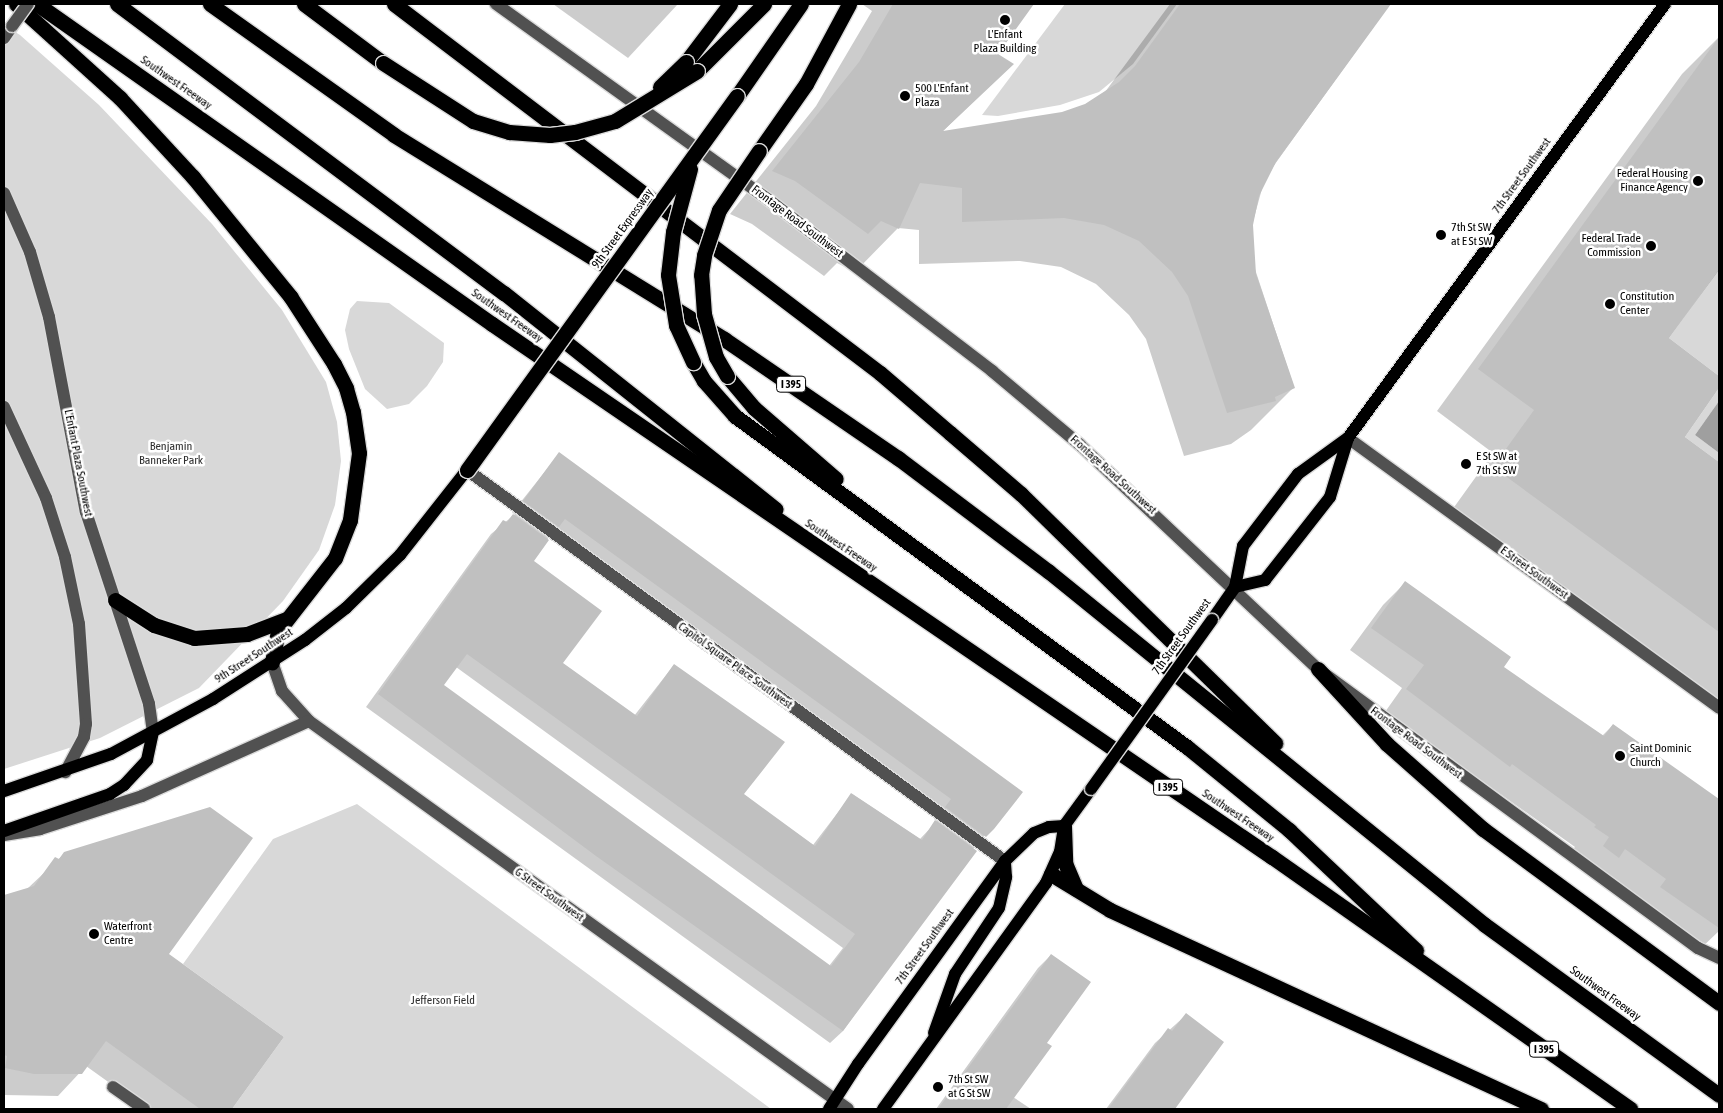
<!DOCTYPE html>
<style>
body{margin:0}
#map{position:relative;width:1723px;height:1113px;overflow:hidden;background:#fff;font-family:"Asap Condensed",sans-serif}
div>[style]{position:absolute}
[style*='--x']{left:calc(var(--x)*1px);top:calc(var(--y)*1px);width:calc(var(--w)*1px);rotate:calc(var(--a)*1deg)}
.green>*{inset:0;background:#d8d8d8}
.water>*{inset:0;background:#9f9f9f}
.shadow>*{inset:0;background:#0003}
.building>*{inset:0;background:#c0c0c0}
.roads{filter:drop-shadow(1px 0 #dbdbdb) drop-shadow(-1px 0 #dbdbdb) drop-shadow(0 1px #dbdbdb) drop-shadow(0 -1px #dbdbdb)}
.minor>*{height:12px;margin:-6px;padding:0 6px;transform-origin:6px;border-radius:6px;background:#515151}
.major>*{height:12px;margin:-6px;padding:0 6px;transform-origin:6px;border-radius:6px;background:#000}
.highway>*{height:15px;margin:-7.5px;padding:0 7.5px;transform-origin:7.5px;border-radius:7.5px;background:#000}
.bridges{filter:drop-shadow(1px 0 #dbdbdb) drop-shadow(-1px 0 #dbdbdb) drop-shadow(0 1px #dbdbdb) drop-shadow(0 -1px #dbdbdb)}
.minor-bridge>*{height:12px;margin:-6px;padding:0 6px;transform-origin:6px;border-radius:6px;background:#515151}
.major-bridge>*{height:12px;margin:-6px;padding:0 6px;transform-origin:6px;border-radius:6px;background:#000}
.highway-bridge>*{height:15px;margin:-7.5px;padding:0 7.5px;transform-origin:7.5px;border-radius:7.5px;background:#000}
.dots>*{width:14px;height:14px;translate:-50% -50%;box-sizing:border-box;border:2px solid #fff;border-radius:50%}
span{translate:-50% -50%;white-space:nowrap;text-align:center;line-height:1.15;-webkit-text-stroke:5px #fff;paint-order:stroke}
.shield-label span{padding:1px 4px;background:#fff;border:1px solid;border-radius:4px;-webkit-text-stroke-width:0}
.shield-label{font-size:11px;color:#000;font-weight:700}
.poi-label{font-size:12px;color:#000}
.left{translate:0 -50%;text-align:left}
.right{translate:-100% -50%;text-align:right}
.street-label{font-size:12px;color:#000}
.park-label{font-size:12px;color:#2f2f2f}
.frame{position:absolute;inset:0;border:5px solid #000;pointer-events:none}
</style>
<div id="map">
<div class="green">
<div style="clip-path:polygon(1065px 4px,1177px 4px,1133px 64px,1099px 92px,1060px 105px,998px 116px,982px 115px)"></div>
<div style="clip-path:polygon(4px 25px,20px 35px,99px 105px,212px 224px,282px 310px,326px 382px,337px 422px,341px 461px,335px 505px,319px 550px,283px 601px,199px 688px,100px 738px,4px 769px)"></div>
<div style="clip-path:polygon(1719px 269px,1719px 376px,1669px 338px)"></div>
<div style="clip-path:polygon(357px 301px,389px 303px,444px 343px,443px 362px,427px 386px,409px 404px,387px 409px,365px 389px,349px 349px,345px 330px,350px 309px)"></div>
<div style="clip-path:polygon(1719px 388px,1719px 401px,1695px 435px,1719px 453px,1719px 462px,1685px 437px)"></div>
<div style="clip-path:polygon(357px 804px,771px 1109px,232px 1109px,284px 1037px,183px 964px,273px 839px)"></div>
</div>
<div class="water">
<div style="clip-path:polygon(1719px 401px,1719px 453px,1695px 435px)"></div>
</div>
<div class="shadow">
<div style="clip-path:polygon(553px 4px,678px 4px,628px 58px)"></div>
<div style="clip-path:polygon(862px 4px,1032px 4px,996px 55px,1012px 64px,942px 132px,1062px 113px,1085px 105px,1105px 92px,1170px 4px,1390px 4px,1265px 178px,1252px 225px,1253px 263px,1294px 387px,1251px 430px,1231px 444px,1184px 456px,1146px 339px,1129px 315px,1096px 284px,1061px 267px,1020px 261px,919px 264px,919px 230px,898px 228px,855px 272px,837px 263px,824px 276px,752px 224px,730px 214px,816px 106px,872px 11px)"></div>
<div style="clip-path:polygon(1719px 37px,1719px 270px,1668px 339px,1719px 377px,1719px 386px,1683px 437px,1719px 463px,1719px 704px,1452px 510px,1493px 453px,1437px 411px,1682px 74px)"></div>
<div style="clip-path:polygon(evenodd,559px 454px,1021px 792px,973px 849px,843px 1031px,830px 1043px,366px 707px,491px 534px,515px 514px,512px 513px,559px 454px,554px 530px,940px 810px,934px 819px,937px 821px,920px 839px,852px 794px,813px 845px,742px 794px,674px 665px,634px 716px,562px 663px,532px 561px,554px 530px,559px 454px,456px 667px,843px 948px,829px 966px,442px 686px,456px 667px)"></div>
<div style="clip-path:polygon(1405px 583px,1502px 667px,1602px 736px,1613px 725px,1719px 801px,1719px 931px,1697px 952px,1573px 849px,1575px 847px,1489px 786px,1487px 788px,1385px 712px,1402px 688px,1350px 650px,1383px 605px)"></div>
<div style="clip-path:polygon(65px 853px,167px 954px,283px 1037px,231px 1109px,146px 1109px,86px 1066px,58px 1096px,4px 1095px,4px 897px,27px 889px)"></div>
<div style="clip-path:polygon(1051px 955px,1046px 1043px,1013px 1097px,1031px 1109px,936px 1109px,1038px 968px)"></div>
<div style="clip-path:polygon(1186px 1015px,1223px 1042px,1173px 1109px,1106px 1109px,1155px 1043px)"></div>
</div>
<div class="building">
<div style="clip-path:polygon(893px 4px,1034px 4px,998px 54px,1014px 64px,943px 131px,1062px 112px,1085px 104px,1119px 82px,1135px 66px,1180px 4px,1391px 4px,1276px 162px,1259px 196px,1253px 225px,1256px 274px,1295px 388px,1275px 397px,1276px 401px,1227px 413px,1188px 296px,1172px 272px,1139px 241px,1104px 225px,1064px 218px,962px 222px,962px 188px,920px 183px,899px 229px,881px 221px,868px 234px,795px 181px,772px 171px,859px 62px)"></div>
<div style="clip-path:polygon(1719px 37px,1719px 269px,1669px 338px,1719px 376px,1719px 388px,1685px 437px,1719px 462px,1719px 632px,1493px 467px,1534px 410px,1478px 369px)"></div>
<div style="clip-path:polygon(559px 452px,1023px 792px,994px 829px,986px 837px,945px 807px,951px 799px,565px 519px,559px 527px,523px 501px)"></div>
<div style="clip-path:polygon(evenodd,513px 514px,549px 540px,534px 561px,602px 611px,563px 663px,637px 716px,674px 664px,785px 742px,744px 794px,815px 846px,851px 793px,922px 840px,935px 820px,977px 851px,843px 1031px,596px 856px,378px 694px,503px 520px,507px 522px,513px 514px,467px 654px,855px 934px,831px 966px,444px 685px,467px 654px)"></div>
<div style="clip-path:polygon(1405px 581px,1511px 657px,1504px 667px,1547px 697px,1604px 736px,1613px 724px,1719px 799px,1719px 928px,1660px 887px,1666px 879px,1625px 849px,1619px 858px,1603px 846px,1609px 837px,1594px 827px,1596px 825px,1512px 764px,1510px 767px,1406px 689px,1424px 665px,1371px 628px)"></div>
<div style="clip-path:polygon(210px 807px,253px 838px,169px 954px,284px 1037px,232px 1109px,200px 1109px,106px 1041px,82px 1074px,34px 1074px,5px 1068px,7px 1056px,4px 1055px,4px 895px,34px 886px,55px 857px,59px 859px,64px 852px)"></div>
<div style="clip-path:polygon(1051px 954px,1091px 982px,1047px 1043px,1052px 1046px,1006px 1109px,938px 1109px)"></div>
<div style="clip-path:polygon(1186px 1013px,1224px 1042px,1175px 1109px,1108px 1109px,1168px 1028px,1172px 1031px)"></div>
</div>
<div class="roads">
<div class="minor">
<div style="--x:496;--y:4;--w:337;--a:35.7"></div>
<div style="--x:770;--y:201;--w:280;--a:37.4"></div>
<div style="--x:992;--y:371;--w:114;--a:40"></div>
<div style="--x:1079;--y:444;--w:328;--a:43.3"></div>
<div style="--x:1318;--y:669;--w:471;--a:36.3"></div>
<div style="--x:1698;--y:948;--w:23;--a:25"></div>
<div style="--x:4;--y:38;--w:14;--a:-56"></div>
<div style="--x:4;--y:193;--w:64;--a:66.2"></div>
<div style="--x:30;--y:252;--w:68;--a:73.7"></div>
<div style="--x:49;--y:317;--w:198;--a:79.3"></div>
<div style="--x:86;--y:512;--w:202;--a:71.8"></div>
<div style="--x:149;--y:704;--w:28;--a:82"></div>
<div style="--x:4;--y:407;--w:100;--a:65.2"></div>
<div style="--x:46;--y:498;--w:62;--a:72.1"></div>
<div style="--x:65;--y:557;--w:68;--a:78.2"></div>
<div style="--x:79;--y:624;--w:100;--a:86"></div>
<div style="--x:86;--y:724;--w:13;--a:99"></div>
<div style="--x:84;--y:737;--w:40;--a:118"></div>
<div style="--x:1348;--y:438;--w:459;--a:36"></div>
<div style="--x:467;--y:470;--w:665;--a:36.01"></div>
<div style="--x:272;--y:662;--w:31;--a:71"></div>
<div style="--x:282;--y:691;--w:40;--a:48"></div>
<div style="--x:309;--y:721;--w:664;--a:35.75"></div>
<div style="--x:4;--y:835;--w:36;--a:-9"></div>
<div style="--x:40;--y:829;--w:107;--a:-17.9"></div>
<div style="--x:142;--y:796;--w:183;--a:-24.2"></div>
<div style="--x:113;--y:1087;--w:38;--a:35"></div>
</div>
<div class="major">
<div style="--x:1235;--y:587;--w:31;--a:-13"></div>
<div style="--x:1265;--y:580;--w:105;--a:-51.9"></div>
<div style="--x:1330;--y:497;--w:62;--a:-73"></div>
<div style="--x:1212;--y:620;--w:40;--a:-55.1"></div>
<div style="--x:1235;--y:587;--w:42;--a:-79"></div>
<div style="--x:1243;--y:546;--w:91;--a:-52.6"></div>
<div style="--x:1298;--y:474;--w:62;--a:-35.8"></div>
<div style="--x:1348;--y:438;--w:537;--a:-53.86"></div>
<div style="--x:4;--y:791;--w:113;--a:-19.1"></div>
<div style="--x:111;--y:754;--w:116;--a:-28.3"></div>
<div style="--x:213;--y:699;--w:109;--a:-32.7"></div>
<div style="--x:305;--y:640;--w:52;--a:-38"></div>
<div style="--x:346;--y:608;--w:76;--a:-44.5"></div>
<div style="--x:400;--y:555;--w:108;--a:-51.8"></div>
<div style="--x:4;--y:831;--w:112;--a:-19.2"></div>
<div style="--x:110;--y:794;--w:17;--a:-33"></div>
<div style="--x:124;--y:785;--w:34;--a:-47"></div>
<div style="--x:147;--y:760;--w:29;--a:-78"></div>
<div style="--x:934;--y:1033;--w:63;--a:-70.4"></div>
<div style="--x:955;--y:974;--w:79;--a:-56.3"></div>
<div style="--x:999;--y:908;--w:32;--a:-77"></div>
<div style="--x:1006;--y:877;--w:16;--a:-94"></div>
<div style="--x:829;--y:1109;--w:54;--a:-57.2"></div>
<div style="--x:858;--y:1064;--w:251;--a:-54.1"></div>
<div style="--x:1005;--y:861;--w:40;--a:-44"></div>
<div style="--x:1034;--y:833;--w:16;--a:-22"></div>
<div style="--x:1049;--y:827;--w:15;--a:-4"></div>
<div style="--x:883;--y:1109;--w:279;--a:-54.2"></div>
<div style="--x:1046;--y:883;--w:34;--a:-66"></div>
<div style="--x:1060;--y:852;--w:26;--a:-81"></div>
<div style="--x:1064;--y:826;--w:46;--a:-53.9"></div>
</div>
<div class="highway">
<div style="--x:16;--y:4;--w:140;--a:42.1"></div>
<div style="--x:120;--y:98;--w:108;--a:47.3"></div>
<div style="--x:193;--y:177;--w:154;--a:50.8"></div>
<div style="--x:290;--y:296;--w:81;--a:57.1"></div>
<div style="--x:334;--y:364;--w:27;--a:63"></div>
<div style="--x:346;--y:388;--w:25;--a:74"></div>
<div style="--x:353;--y:412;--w:41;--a:81.7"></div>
<div style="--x:359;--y:453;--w:68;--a:97.7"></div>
<div style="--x:350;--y:520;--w:41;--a:111.5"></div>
<div style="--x:335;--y:558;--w:93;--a:128"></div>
<div style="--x:278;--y:631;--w:32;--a:101"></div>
<div style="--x:37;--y:4;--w:556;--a:35.12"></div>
<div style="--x:492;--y:324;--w:945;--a:34.35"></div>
<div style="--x:1272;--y:857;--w:438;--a:35.1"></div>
<div style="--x:117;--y:4;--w:483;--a:36.8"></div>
<div style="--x:504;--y:293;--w:347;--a:38.5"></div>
<div style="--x:210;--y:4;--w:226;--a:35.4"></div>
<div style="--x:394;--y:135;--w:388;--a:31.7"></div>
<div style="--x:724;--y:339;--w:211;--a:34.4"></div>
<div style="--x:898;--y:458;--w:188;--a:37"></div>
<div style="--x:1048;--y:571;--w:562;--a:39.01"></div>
<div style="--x:1485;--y:925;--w:289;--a:36"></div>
<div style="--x:304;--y:4;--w:99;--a:36.8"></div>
<div style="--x:394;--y:4;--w:610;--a:37.21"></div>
<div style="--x:880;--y:373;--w:92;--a:40.6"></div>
<div style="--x:950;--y:433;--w:94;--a:40.7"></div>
<div style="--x:1021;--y:494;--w:356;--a:44.4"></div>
<div style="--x:686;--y:62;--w:73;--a:-52.8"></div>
<div style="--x:697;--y:71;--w:95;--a:-45"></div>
<div style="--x:737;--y:96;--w:112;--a:-55.2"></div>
<div style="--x:759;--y:151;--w:82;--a:-55"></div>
<div style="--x:806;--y:84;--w:91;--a:-61.7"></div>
<div style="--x:693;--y:362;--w:22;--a:60"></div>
<div style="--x:704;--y:381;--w:47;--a:48.5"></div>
<div style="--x:735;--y:416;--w:560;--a:36.22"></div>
<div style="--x:1187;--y:747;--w:132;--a:39.1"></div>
<div style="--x:1289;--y:830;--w:175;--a:43.4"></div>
<div style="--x:727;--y:376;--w:42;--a:49.8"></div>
<div style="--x:754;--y:408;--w:108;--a:40.9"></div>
<div style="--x:115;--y:600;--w:46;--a:32.7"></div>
<div style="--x:154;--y:625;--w:42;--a:18"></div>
<div style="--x:194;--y:638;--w:53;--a:-4.3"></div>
<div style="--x:247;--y:634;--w:42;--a:-21"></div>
<div style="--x:1318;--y:669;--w:102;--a:47.4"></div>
<div style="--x:1387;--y:744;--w:128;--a:41.5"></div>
<div style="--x:1483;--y:829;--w:293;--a:36.4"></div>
<div style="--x:1064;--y:826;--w:37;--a:88"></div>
<div style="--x:1065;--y:863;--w:28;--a:67"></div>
<div style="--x:1051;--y:874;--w:69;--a:31.4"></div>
<div style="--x:1110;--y:910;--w:475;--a:24.8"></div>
</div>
</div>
<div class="bridges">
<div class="minor-bridge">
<div style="--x:12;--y:26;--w:27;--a:-54"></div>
</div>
<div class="major-bridge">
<div style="--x:1091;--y:789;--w:208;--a:-54.4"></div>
</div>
<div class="highway-bridge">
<div style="--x:383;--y:63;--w:107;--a:32.8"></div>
<div style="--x:473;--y:121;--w:38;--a:17"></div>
<div style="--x:509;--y:132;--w:41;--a:4.2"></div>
<div style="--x:550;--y:135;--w:25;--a:-7"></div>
<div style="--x:575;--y:132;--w:41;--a:-15.4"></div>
<div style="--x:615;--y:121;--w:96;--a:-31.4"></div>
<div style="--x:660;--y:87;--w:36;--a:-44"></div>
<div style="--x:690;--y:169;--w:65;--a:105.1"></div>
<div style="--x:673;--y:232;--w:43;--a:96.6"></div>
<div style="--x:668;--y:275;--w:51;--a:80.9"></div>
<div style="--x:676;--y:325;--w:41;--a:65.3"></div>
<div style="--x:727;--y:376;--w:22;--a:-120"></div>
<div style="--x:716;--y:357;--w:45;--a:-105.6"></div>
<div style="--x:704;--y:314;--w:39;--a:-94"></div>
<div style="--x:701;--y:275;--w:20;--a:-81"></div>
<div style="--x:704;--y:255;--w:47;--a:-71.6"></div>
<div style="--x:719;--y:210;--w:71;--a:-55.9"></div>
<div style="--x:467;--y:470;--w:461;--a:-54.2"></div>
</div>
</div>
<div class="dots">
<div style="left:1005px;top:20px;background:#000"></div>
<div style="left:905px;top:96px;background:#000"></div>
<div style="left:1698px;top:181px;background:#000"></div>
<div style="left:1441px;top:235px;background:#000"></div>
<div style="left:1651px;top:246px;background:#000"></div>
<div style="left:1610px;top:304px;background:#000"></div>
<div style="left:1466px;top:464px;background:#000"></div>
<div style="left:1620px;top:756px;background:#000"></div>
<div style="left:94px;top:934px;background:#000"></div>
<div style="left:938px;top:1087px;background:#000"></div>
</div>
<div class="shield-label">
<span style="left:791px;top:384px">I 395</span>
<span style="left:1168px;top:787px">I 395</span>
<span style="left:1544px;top:1049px">I 395</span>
</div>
<div class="poi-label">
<span style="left:1005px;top:42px">L'Enfant<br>Plaza Building</span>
<span class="left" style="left:915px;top:96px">500 L'Enfant<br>Plaza</span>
<span class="right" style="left:1688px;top:181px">Federal Housing<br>Finance Agency</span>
<span class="left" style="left:1451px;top:235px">7th St SW<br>at E St SW</span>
<span class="right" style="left:1641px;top:246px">Federal Trade<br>Commission</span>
<span class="left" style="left:1620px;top:304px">Constitution<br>Center</span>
<span class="left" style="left:1476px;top:464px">E St SW at<br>7th St SW</span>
<span class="left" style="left:1630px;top:756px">Saint Dominic<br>Church</span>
<span class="left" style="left:104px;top:934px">Waterfront<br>Centre</span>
<span class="left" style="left:948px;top:1087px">7th St SW<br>at G St SW</span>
</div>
<div class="street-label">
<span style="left:176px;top:83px;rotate:35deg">Southwest Freeway</span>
<span style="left:1522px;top:176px;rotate:-54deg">7th Street Southwest</span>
<span style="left:797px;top:222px;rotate:37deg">Frontage Road Southwest</span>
<span style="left:623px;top:229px;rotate:-54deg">9th Street Expressway</span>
<span style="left:507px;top:316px;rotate:35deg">Southwest Freeway</span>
<span style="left:78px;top:463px;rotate:79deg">L'Enfant Plaza Southwest</span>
<span style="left:1113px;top:475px;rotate:42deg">Frontage Road Southwest</span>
<span style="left:841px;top:546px;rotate:34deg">Southwest Freeway</span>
<span style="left:1534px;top:573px;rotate:36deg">E Street Southwest</span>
<span style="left:1182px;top:637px;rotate:-54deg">7th Street Southwest</span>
<span style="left:254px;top:656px;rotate:-33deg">9th Street Southwest</span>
<span style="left:735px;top:666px;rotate:36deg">Capitol Square Place Southwest</span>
<span style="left:1416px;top:743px;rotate:37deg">Frontage Road Southwest</span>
<span style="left:1238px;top:816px;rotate:34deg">Southwest Freeway</span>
<span style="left:549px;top:895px;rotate:36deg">G Street Southwest</span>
<span style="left:925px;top:947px;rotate:-54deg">7th Street Southwest</span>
<span style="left:1605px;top:994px;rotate:36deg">Southwest Freeway</span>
</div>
<div class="park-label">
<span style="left:171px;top:454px">Benjamin<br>Banneker Park</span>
<span style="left:443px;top:1001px">Jefferson Field</span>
</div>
<div class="frame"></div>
</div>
